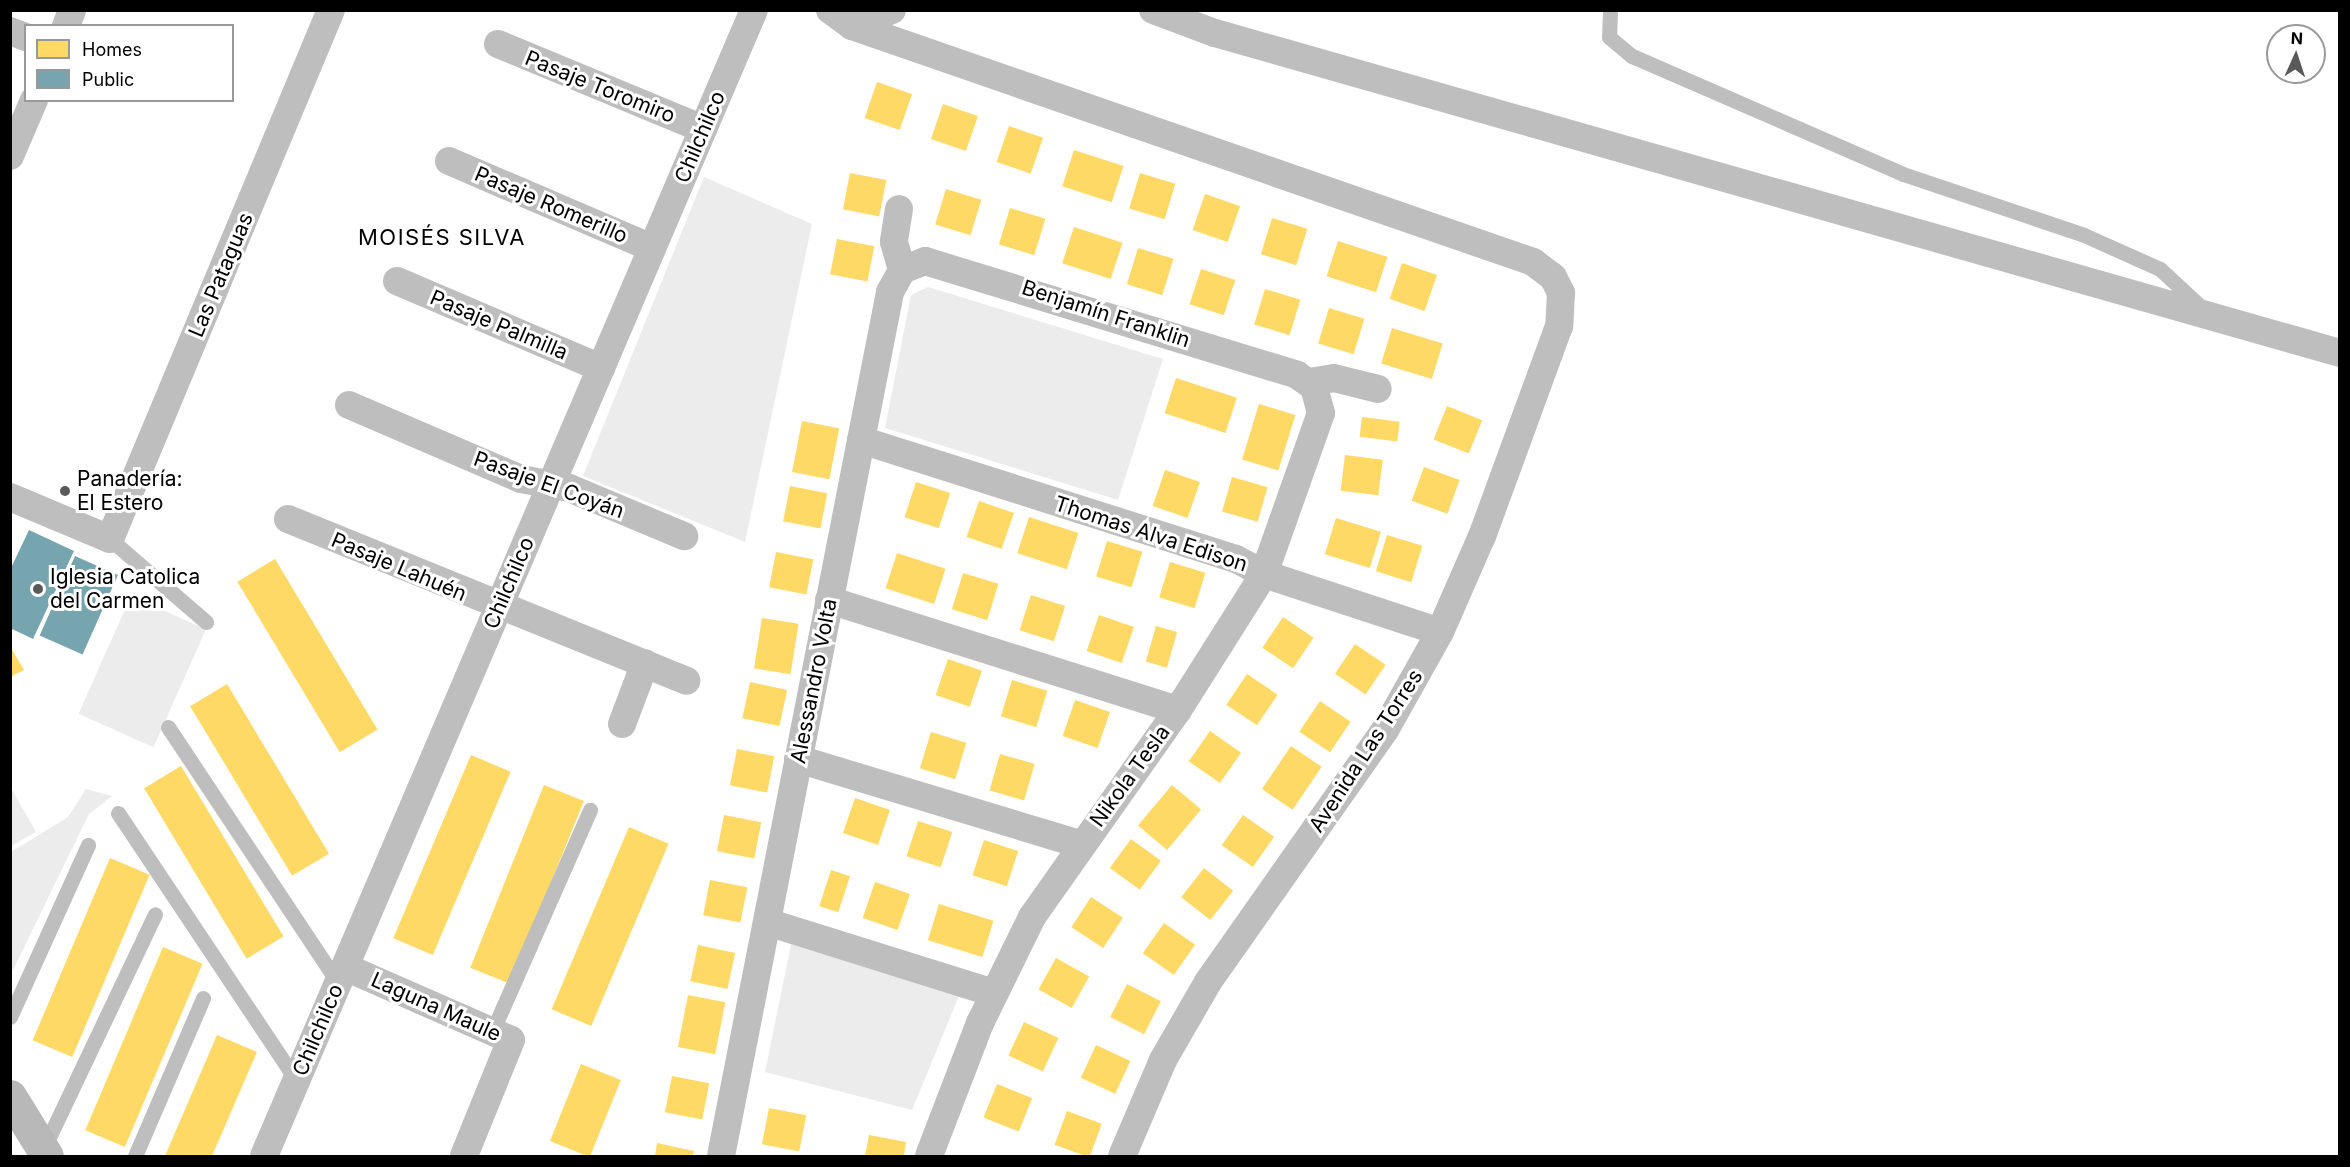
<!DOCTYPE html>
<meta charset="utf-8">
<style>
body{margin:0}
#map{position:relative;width:2350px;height:1167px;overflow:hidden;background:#fff;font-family:Inter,sans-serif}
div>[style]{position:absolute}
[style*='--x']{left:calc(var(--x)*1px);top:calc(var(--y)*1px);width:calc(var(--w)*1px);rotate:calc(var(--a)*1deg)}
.green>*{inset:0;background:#ececec;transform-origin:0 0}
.homes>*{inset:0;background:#ffd966;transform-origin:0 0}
.public>*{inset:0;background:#76a5af;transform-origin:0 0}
.lane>*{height:15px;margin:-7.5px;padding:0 7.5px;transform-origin:7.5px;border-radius:7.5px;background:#bebebe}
.street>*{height:28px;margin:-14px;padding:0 14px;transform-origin:14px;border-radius:14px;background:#bebebe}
.secondary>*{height:33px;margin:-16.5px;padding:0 16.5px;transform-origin:16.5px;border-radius:16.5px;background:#b8b8b8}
.dots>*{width:16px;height:16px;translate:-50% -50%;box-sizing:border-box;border:3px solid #fff;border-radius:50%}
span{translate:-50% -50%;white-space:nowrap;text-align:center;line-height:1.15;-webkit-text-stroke:6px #fff;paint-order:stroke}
.street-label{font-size:21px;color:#000}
.poi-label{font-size:21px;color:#000}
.left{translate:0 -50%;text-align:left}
.neighbourhood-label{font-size:22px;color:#000;letter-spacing:1.5px}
.frame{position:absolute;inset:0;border:12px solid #000;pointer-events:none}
.legend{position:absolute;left:24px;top:24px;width:210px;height:78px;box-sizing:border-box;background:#fff;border:2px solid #999;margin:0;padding:8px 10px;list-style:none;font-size:18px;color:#000}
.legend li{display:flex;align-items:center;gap:12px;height:30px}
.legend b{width:30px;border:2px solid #999}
.north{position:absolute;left:2266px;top:24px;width:60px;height:60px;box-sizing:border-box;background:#fff;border:2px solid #999;border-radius:50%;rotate:3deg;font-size:16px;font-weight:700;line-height:24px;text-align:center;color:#000}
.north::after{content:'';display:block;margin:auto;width:21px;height:27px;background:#595959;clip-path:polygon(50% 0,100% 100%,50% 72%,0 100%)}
</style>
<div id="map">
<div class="green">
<div style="clip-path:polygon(704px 177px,812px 224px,745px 542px,583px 476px)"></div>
<div style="clip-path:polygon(928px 287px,1163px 359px,1118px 500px,885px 428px,911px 295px)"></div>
<div style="left:131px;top:596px;width:82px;height:129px;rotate:24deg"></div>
<div style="clip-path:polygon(11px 788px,36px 832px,11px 846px,10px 846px)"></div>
<div style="clip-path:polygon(86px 789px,112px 796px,89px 814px,11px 974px,11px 852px,68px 817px)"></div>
<div style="clip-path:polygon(792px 940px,961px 991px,912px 1110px,765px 1072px)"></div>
</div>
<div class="homes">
<div style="left:877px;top:82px;width:37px;height:38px;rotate:19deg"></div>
<div style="left:943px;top:104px;width:37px;height:37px;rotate:19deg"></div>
<div style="left:1009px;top:126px;width:36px;height:38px;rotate:19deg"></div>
<div style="left:1074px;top:150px;width:52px;height:38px;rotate:18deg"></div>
<div style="left:850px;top:173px;width:37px;height:37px;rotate:11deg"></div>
<div style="left:1140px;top:173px;width:37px;height:37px;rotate:17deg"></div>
<div style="left:946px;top:189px;width:37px;height:37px;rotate:17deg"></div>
<div style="left:1205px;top:194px;width:37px;height:38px;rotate:19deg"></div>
<div style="left:1010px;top:208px;width:37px;height:38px;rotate:17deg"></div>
<div style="left:1272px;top:218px;width:37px;height:38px;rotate:17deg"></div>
<div style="left:1074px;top:227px;width:51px;height:38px;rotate:18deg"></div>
<div style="left:837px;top:239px;width:38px;height:36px;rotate:11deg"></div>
<div style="left:1338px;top:241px;width:52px;height:37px;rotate:18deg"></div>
<div style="left:1138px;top:248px;width:37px;height:38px;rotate:17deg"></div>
<div style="left:1402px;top:263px;width:37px;height:38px;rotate:19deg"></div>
<div style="left:1201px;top:269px;width:36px;height:37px;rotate:18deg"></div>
<div style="left:1265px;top:289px;width:37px;height:37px;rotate:17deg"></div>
<div style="left:1329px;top:308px;width:37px;height:37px;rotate:17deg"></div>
<div style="left:1392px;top:328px;width:53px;height:37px;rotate:17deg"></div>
<div style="left:1176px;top:378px;width:64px;height:37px;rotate:18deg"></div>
<div style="left:1259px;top:404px;width:38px;height:58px;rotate:17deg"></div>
<div style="left:1447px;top:406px;width:38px;height:36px;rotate:22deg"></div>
<div style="left:1362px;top:417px;width:38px;height:20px;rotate:7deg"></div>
<div style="left:802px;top:421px;width:38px;height:52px;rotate:11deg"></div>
<div style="left:1345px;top:455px;width:38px;height:36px;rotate:7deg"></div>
<div style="left:1424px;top:467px;width:38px;height:36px;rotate:20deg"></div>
<div style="left:1165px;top:470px;width:37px;height:38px;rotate:19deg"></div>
<div style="left:1232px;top:477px;width:37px;height:36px;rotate:16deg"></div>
<div style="left:916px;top:482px;width:36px;height:37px;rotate:18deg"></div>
<div style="left:790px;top:486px;width:38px;height:36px;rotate:11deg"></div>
<div style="left:979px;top:501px;width:37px;height:38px;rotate:19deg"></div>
<div style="left:1029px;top:517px;width:52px;height:38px;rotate:18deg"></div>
<div style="left:1336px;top:518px;width:47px;height:38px;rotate:17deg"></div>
<div style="left:1387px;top:535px;width:37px;height:38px;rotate:17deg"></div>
<div style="left:1107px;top:541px;width:37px;height:37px;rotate:17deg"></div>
<div style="left:776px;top:552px;width:38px;height:36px;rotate:11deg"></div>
<div style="left:897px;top:553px;width:51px;height:37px;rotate:18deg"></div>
<div style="left:275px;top:559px;width:199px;height:44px;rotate:59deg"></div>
<div style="left:1170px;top:562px;width:37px;height:37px;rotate:17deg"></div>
<div style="left:963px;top:573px;width:37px;height:38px;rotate:17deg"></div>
<div style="left:1031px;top:595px;width:36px;height:37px;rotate:18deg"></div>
<div style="left:1099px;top:615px;width:37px;height:38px;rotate:19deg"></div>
<div style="left:1283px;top:617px;width:37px;height:37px;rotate:34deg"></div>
<div style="left:762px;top:618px;width:37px;height:51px;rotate:9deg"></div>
<div style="left:1156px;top:626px;width:22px;height:37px;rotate:16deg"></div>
<div style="left:1355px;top:644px;width:37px;height:36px;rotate:34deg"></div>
<div style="clip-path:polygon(10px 646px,24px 670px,10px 677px)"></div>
<div style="left:948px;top:659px;width:36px;height:38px;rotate:19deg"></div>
<div style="left:1247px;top:674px;width:37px;height:37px;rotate:34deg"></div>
<div style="left:1012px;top:680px;width:37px;height:38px;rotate:17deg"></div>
<div style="left:750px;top:682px;width:38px;height:37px;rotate:12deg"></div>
<div style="left:227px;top:684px;width:198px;height:43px;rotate:59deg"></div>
<div style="left:1075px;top:700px;width:37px;height:38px;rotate:19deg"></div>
<div style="left:1320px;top:701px;width:37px;height:37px;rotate:34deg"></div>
<div style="left:1210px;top:731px;width:38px;height:37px;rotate:35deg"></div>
<div style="left:931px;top:732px;width:37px;height:38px;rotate:17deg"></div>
<div style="left:1291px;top:746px;width:37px;height:52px;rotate:34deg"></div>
<div style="left:737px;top:749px;width:38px;height:37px;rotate:11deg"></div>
<div style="left:1000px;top:754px;width:36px;height:38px;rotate:16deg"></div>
<div style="left:471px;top:755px;width:43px;height:199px;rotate:23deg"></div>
<div style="left:181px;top:766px;width:199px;height:43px;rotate:59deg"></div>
<div style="left:544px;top:785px;width:43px;height:197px;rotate:22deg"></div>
<div style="left:1172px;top:785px;width:38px;height:53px;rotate:40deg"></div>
<div style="left:855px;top:798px;width:37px;height:37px;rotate:19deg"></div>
<div style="left:724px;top:815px;width:38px;height:37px;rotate:11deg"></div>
<div style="left:1243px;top:815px;width:38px;height:37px;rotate:35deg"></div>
<div style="left:918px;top:821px;width:36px;height:37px;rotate:18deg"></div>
<div style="left:629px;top:827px;width:43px;height:198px;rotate:23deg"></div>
<div style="left:1131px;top:839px;width:37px;height:36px;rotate:36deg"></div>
<div style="left:984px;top:840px;width:36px;height:37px;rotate:18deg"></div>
<div style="left:110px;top:858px;width:43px;height:198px;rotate:23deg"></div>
<div style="left:1204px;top:868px;width:37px;height:37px;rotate:38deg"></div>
<div style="left:831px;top:870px;width:20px;height:38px;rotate:18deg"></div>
<div style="left:710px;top:880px;width:38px;height:36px;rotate:11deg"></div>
<div style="left:875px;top:882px;width:37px;height:38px;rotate:19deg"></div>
<div style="left:1091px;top:897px;width:38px;height:36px;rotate:33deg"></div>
<div style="left:939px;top:904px;width:57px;height:38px;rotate:17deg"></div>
<div style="left:1164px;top:923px;width:38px;height:37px;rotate:35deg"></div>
<div style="left:698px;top:945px;width:38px;height:37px;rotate:12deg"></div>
<div style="left:163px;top:947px;width:43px;height:199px;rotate:23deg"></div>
<div style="left:1056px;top:958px;width:38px;height:36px;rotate:29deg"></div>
<div style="left:1127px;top:984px;width:38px;height:37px;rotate:27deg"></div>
<div style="left:688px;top:995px;width:38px;height:53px;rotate:11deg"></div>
<div style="left:1024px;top:1022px;width:38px;height:37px;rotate:25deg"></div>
<div style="clip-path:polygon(217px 1035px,257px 1052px,212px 1156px,165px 1156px)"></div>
<div style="left:1096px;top:1045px;width:38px;height:36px;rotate:25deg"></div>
<div style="left:581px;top:1064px;width:43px;height:83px;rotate:22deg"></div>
<div style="left:672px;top:1076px;width:38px;height:37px;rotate:11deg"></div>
<div style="left:997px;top:1084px;width:38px;height:36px;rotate:22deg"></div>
<div style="left:769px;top:1108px;width:38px;height:37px;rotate:11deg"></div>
<div style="left:1067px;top:1111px;width:37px;height:36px;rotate:20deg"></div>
<div style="clip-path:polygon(869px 1135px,906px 1142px,904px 1156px,865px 1156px)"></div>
<div style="clip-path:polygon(657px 1143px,694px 1151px,693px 1156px,655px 1156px)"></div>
</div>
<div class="public">
<div style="clip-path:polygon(29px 530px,74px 551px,33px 639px,10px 628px,10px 570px)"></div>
<div style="left:75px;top:556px;width:47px;height:87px;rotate:24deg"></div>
</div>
<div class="lane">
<div style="--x:1610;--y:10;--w:27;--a:92"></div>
<div style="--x:1609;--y:37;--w:30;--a:40"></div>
<div style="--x:1632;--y:56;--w:296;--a:23.5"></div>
<div style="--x:1903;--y:174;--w:191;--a:18.6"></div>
<div style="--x:2084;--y:235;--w:83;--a:24.1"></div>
<div style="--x:2160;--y:269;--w:57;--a:42.9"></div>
<div style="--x:110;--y:539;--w:127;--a:40.8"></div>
<div style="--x:168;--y:727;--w:307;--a:56.4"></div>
<div style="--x:118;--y:813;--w:322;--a:56.3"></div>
<div style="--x:10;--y:1017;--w:189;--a:-65.6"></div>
<div style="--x:492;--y:1032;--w:243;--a:-66.2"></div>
<div style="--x:43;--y:1150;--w:261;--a:-64.6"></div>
<div style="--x:135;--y:1156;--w:172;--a:-66.7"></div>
</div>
<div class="street">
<div style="--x:830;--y:10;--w:27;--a:36"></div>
<div style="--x:852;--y:26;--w:721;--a:19.11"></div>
<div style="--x:1533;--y:262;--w:25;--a:37"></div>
<div style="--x:1553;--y:277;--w:18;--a:63"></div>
<div style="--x:1561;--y:293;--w:33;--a:93"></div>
<div style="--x:1559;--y:326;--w:224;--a:110.1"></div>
<div style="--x:1482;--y:536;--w:105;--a:113.6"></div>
<div style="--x:1440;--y:632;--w:112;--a:119.3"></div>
<div style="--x:1385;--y:730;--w:308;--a:125.1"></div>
<div style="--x:1208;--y:982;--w:90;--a:120"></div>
<div style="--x:1163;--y:1060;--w:104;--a:113.1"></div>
<div style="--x:1153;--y:10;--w:66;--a:20.4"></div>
<div style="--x:1215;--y:33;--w:1170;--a:15.88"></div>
<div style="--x:66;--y:26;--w:17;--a:-69"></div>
<div style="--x:852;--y:26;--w:43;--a:-21.8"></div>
<div style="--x:10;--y:31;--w:17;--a:21"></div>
<div style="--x:498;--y:44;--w:222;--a:22.5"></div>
<div style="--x:10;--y:156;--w:61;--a:-66.8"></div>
<div style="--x:449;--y:161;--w:221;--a:23.2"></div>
<div style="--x:899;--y:209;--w:33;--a:99"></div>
<div style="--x:894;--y:242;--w:29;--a:74"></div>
<div style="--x:397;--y:281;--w:222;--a:23.1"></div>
<div style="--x:1309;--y:382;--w:25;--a:-9"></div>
<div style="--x:1334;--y:378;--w:45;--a:14"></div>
<div style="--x:349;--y:405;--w:187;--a:23.3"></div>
<div style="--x:521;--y:479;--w:49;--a:10.6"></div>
<div style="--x:569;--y:488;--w:125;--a:22.7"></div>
<div style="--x:861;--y:440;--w:393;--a:17.6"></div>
<div style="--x:1236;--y:559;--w:32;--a:28"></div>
<div style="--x:1264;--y:574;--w:185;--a:18.2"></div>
<div style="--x:10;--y:497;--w:108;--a:22.8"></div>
<div style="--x:110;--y:539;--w:573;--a:-67.33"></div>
<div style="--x:288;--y:519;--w:430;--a:22.1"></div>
<div style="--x:829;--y:600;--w:366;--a:17.5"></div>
<div style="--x:622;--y:724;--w:65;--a:-69.3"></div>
<div style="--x:798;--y:759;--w:295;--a:16.8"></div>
<div style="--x:767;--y:922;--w:238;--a:17.4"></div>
<div style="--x:345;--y:967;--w:181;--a:23.7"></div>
<div style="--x:511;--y:1040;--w:125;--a:112.1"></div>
<div style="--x:264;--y:1156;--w:1246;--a:-66.85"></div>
<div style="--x:721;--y:1156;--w:880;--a:-78.93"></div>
<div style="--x:890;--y:292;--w:25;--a:-61"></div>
<div style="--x:902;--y:270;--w:25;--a:-21"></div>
<div style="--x:925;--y:261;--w:389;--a:17"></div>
<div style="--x:1297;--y:375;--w:21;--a:35"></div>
<div style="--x:1314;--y:387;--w:27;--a:75"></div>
<div style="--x:1321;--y:413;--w:171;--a:109.5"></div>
<div style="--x:1264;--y:574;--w:161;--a:122.3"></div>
<div style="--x:1178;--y:710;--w:253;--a:125.2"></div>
<div style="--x:1032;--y:917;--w:118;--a:116.1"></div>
<div style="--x:980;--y:1023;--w:142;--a:111"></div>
</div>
<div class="secondary">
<div style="--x:10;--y:1096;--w:70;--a:58.3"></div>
</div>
<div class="dots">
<div style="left:65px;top:491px;background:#595959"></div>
<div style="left:38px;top:589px;background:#595959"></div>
</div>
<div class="street-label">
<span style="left:600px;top:87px;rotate:22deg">Pasaje Toromiro</span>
<span style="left:700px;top:137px;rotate:-67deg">Chilchilco</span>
<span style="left:551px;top:205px;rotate:23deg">Pasaje Romerillo</span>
<span style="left:221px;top:275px;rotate:-67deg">Las Pataguas</span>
<span style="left:1106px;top:314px;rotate:18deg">Benjamín Franklin</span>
<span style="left:499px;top:325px;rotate:23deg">Pasaje Palmilla</span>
<span style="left:549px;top:485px;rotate:20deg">Pasaje El Coyán</span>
<span style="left:1151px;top:534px;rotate:18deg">Thomas Alva Edison</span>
<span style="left:399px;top:567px;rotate:23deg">Pasaje Lahuén</span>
<span style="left:509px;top:583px;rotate:-67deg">Chilchilco</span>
<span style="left:814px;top:681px;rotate:-79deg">Alessandro Volta</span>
<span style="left:1366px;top:751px;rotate:-57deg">Avenida Las Torres</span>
<span style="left:1130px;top:776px;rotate:-54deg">Nikola Tesla</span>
<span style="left:436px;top:1007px;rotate:24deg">Laguna Maule</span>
<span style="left:318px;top:1030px;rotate:-67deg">Chilchilco</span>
</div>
<div class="poi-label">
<span class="left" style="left:77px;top:491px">Panadería:<br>El Estero</span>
<span class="left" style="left:50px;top:589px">Iglesia Catolica<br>del Carmen</span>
</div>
<div class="neighbourhood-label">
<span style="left:442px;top:238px">MOISÉS SILVA</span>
</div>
<div class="frame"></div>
<ul class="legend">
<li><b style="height:16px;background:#ffd966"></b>Homes</li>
<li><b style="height:16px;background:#76a5af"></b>Public</li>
</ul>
<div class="north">N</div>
</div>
